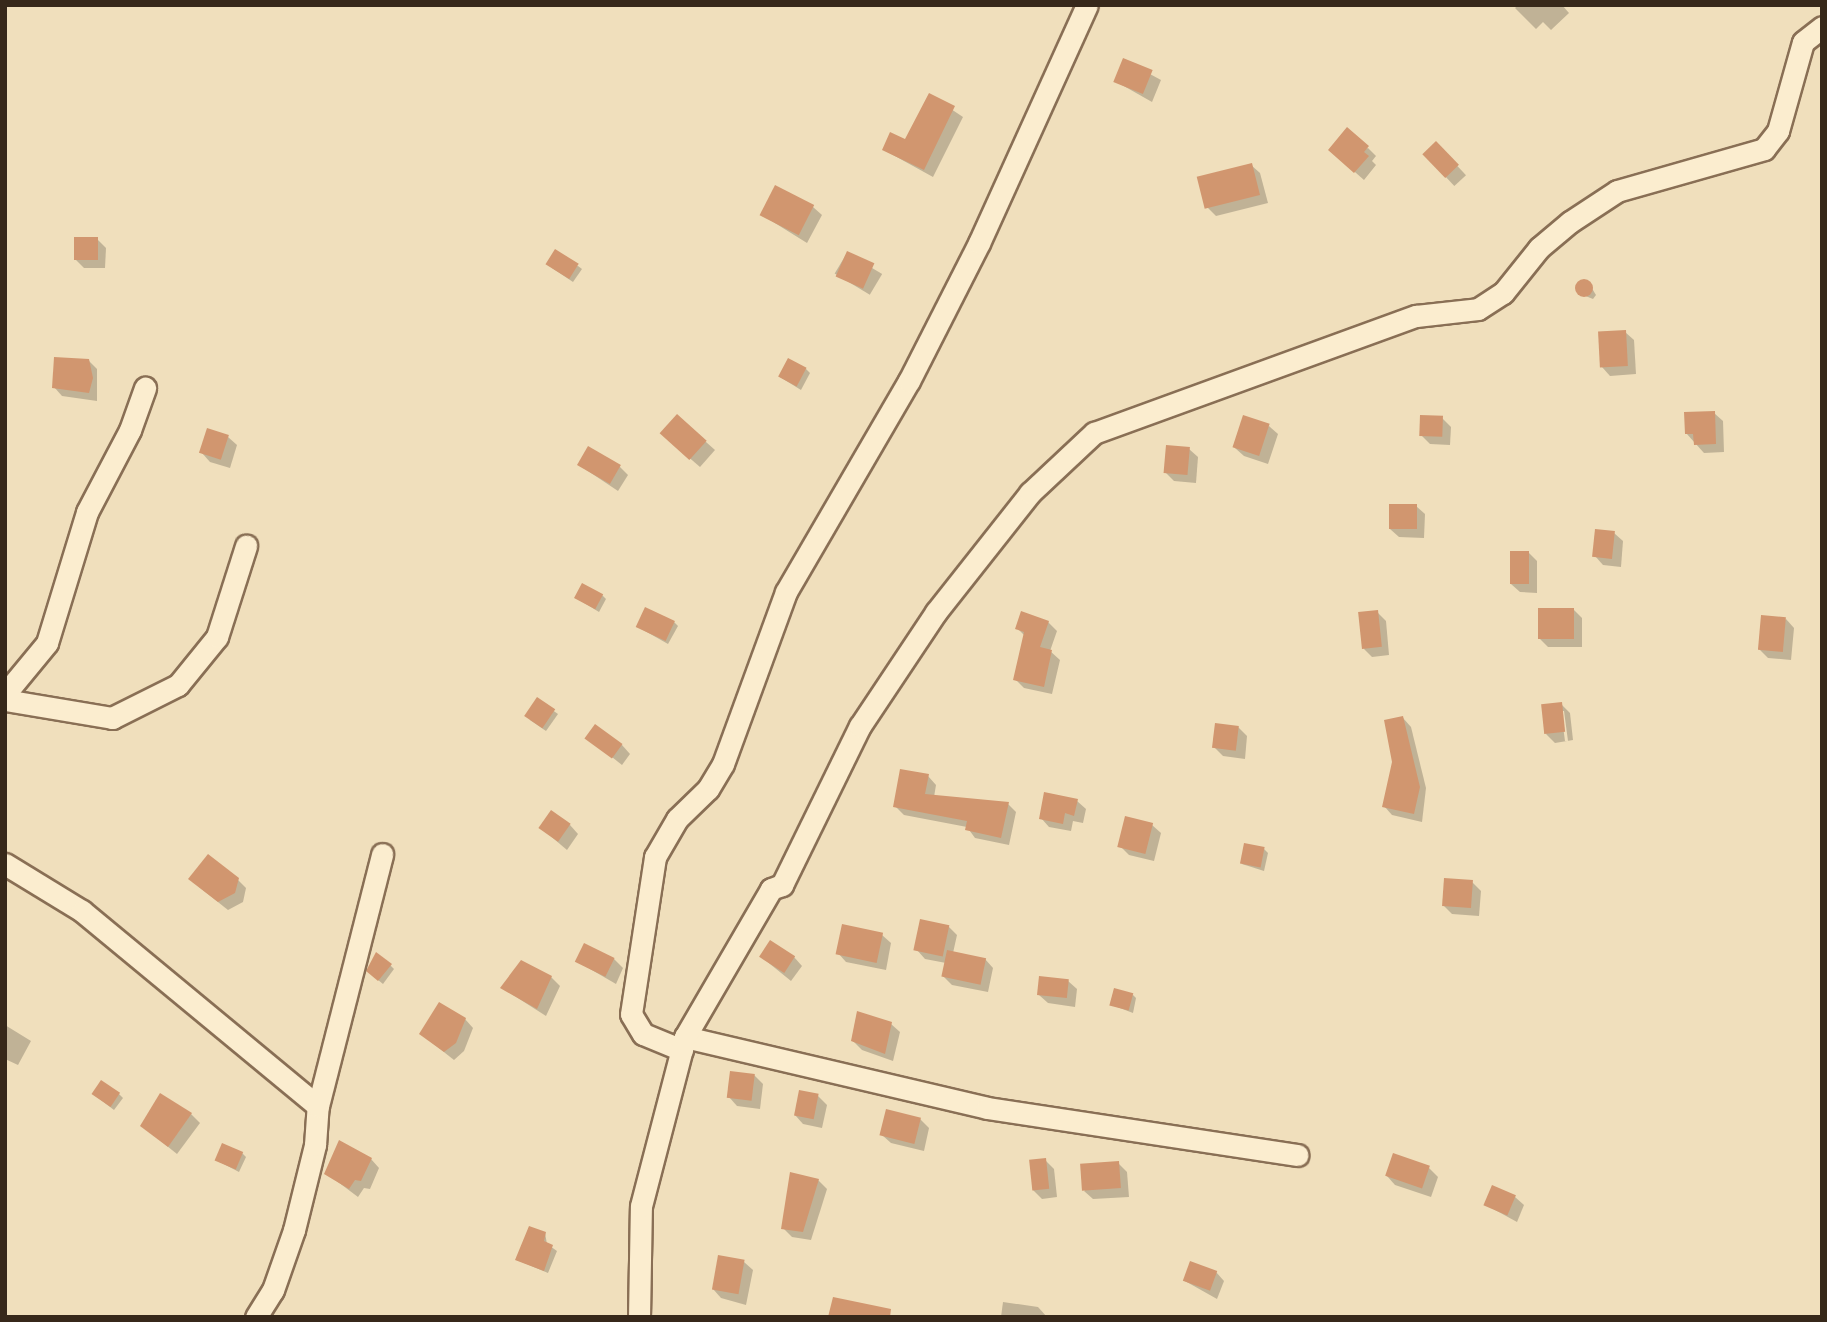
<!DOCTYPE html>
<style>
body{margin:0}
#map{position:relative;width:1827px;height:1322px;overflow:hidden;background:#f0dfbc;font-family:Georgia,serif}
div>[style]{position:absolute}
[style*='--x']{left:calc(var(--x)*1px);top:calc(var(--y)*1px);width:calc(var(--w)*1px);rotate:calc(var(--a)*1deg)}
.shadow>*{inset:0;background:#0003;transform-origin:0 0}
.building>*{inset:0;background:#d1966f;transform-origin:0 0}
.round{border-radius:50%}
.roads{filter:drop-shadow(2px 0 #896f55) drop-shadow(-2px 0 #896f55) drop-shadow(0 2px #896f55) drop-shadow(0 -2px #896f55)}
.minor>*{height:21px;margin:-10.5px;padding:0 10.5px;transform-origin:10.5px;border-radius:10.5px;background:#fbedcf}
span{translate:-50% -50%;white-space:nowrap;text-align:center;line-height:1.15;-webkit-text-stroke:7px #f7eacc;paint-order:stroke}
.frame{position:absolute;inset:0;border:7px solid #37281a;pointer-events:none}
</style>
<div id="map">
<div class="shadow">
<div style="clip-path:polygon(1518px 5px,1562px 5px,1569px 13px,1551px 30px,1543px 22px,1536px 29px,1515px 8px)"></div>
<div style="clip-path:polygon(1124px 60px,1161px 80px,1152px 102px,1115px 81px)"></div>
<div style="clip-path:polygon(930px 95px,963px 117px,933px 177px,884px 150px,905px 141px)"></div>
<div style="left:1436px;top:143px;width:44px;height:16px;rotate:47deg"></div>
<div style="clip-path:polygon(1368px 148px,1376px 156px,1372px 161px,1376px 165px,1364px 180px,1339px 158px)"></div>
<div style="clip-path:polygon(1251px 165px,1260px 173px,1268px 203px,1216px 216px,1207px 207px)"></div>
<div style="clip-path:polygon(813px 207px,822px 215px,807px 243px,762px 215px)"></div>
<div style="clip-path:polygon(97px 239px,106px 248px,105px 268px,84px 268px,75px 259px)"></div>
<div style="left:847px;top:253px;width:41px;height:24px;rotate:31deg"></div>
<div style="clip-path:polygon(578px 266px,582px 269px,573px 282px,552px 268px)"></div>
<div style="clip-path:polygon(1588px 282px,1596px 295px,1593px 299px,1578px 293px,1579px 283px)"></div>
<div style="clip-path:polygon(1625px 332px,1634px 340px,1636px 374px,1610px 376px,1602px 367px)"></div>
<div style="clip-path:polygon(88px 360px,97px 369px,97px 401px,62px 396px,54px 387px)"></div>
<div style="clip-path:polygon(806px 369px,810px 373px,801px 390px,780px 377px)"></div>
<div style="clip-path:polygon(1714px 413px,1723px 421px,1724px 452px,1704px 453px,1686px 433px)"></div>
<div style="clip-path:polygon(1442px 418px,1451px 427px,1450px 445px,1430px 444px,1421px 435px)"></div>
<div style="clip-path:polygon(1269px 426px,1278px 434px,1268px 464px,1244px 456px,1235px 448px)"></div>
<div style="clip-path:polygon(228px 437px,237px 445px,230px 468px,210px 462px,202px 453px)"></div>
<div style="clip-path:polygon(671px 442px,706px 442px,715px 450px,700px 467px)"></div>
<div style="clip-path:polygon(1189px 449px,1198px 457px,1196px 483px,1174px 481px,1166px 473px)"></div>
<div style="clip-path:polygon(579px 465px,620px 467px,628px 475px,618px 491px)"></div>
<div style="clip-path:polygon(1416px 506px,1425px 514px,1424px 538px,1399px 537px,1390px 529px)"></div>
<div style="clip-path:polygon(1614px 533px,1623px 541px,1621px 567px,1603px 565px,1595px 556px)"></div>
<div style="clip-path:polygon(1529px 553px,1537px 561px,1537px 593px,1520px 592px,1511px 584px)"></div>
<div style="clip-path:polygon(602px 595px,606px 599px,599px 612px,576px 598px)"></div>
<div style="clip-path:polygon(1573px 609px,1582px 618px,1582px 647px,1548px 647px,1540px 639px)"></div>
<div style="clip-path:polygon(1377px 612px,1386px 621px,1389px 655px,1372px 657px,1364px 649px)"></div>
<div style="clip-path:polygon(1786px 619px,1794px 628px,1791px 660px,1768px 658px,1759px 649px)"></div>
<div style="clip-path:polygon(674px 622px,678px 626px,668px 644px,638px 627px)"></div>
<div style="clip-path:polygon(1048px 622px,1057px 631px,1050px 651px,1060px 660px,1052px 694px,1024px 688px,1015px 679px,1025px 636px,1017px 628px)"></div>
<div style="clip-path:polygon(538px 700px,558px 714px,546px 731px,530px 720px)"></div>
<div style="clip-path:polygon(evenodd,1561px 704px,1570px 713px,1573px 740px,1555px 743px,1546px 734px,1561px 704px,1561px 711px,1564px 711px,1568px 741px,1565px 741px,1561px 711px)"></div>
<div style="clip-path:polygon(1403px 718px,1411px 727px,1426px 788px,1422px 822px,1392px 815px,1384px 806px)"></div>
<div style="clip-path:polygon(1238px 727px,1247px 736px,1245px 759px,1223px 756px,1215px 748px)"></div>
<div style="clip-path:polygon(588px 738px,622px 745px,630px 754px,622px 765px)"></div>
<div style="clip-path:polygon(928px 776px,936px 785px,934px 797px,1008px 804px,1016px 812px,1009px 845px,975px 838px,967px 827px,904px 815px,895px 806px)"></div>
<div style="clip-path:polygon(1077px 801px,1086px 809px,1083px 823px,1073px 821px,1071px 831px,1049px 827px,1041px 818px)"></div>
<div style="clip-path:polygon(570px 825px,578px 834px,567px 850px,541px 828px)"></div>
<div style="clip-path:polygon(1152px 825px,1161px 833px,1154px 861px,1129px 855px,1120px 846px)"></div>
<div style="clip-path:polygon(1264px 849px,1268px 853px,1264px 871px,1242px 864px)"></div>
<div style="clip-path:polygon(237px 879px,246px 888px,243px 902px,228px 910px,199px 887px)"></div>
<div style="clip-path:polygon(1472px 882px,1481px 891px,1479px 916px,1452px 914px,1443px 905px)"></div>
<div style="clip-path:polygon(948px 926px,957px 935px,953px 953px,985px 959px,993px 968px,988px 992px,952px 985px,943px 976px,946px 963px,925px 959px,917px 950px)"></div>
<div style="clip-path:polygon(882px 935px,891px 943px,886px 970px,846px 962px,838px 953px)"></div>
<div style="clip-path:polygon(760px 956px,794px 957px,802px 966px,791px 981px)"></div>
<div style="clip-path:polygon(614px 959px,623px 968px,616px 984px,578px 962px)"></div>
<div style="clip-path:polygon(390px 965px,394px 969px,383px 984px,372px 975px)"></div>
<div style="clip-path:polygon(551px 977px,560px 986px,546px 1016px,502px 988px)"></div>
<div style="clip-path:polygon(1068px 981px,1077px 989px,1075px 1007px,1048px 1003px,1039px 995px)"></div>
<div style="clip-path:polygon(1133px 995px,1136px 998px,1133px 1013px,1112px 1005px)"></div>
<div style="clip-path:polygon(465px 1019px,473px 1028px,464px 1051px,454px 1060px,421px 1034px)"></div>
<div style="clip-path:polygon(891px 1024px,900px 1032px,893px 1061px,862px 1050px,853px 1041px)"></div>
<div style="clip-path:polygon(5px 1025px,31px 1041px,18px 1065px,5px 1059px)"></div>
<div style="clip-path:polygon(754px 1075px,763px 1084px,760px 1109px,737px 1106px,729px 1097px)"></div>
<div style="clip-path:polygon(119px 1094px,123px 1098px,114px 1110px,97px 1097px)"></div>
<div style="clip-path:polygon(818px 1096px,827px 1105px,822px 1128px,803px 1124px,795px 1115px)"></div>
<div style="clip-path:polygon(191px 1114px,200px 1123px,177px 1154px,142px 1126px)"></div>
<div style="clip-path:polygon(920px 1119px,929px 1128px,924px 1151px,891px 1143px,882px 1135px)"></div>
<div style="clip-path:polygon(242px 1153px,246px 1157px,239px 1172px,216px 1160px)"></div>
<div style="clip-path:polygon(371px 1159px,379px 1168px,370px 1189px,364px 1188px,358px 1197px,326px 1173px)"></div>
<div style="clip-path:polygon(1045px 1160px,1054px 1169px,1057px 1197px,1042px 1199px,1033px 1190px)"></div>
<div style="clip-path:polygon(1118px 1163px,1127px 1172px,1129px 1197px,1093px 1199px,1084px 1191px)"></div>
<div style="clip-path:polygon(1429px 1168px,1438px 1177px,1431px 1197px,1395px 1185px,1387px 1176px)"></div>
<div style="clip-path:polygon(818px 1180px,827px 1189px,811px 1240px,792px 1237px,783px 1228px)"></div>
<div style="clip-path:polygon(1515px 1197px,1524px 1205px,1517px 1222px,1486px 1205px)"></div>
<div style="clip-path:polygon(545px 1233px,547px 1244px,557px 1251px,548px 1273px,517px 1260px)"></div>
<div style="clip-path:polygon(744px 1262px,753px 1270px,746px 1305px,721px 1298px,713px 1289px)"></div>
<div style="clip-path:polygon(1216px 1272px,1224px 1281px,1217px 1299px,1185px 1281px)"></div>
<div style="clip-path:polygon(1003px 1302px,1038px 1307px,1047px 1317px,1001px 1317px)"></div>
</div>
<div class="building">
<div style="left:1123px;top:58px;width:32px;height:26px;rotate:22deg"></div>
<div style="clip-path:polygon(929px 93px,955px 106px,924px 170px,882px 150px,890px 132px,905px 139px)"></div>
<div style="clip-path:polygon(1347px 127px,1369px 146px,1364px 152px,1369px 156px,1354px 173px,1328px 150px)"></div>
<div style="left:1436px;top:141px;width:33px;height:19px;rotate:46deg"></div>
<div style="left:1252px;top:163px;width:33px;height:57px;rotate:76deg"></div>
<div style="left:775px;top:185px;width:44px;height:34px;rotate:27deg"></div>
<div style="left:74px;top:237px;width:24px;height:23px"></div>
<div style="left:555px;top:249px;width:28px;height:18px;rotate:32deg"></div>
<div style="left:847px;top:251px;width:30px;height:28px;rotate:24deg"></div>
<div class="round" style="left:1575px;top:279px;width:18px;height:18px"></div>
<div style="left:1626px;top:330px;width:36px;height:28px;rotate:87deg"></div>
<div style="clip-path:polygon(54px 357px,89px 359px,93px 378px,89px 393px,52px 388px)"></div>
<div style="left:788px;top:358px;width:21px;height:21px;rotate:28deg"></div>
<div style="clip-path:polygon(1715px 411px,1716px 444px,1694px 445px,1693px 434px,1685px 434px,1684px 412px)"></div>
<div style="left:677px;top:414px;width:40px;height:26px;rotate:42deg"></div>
<div style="left:1243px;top:415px;width:28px;height:34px;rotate:18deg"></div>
<div style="left:1420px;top:415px;width:23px;height:21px;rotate:2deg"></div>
<div style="left:207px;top:428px;width:23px;height:26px;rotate:18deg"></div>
<div style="left:1166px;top:445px;width:24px;height:28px;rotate:5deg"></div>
<div style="left:588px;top:446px;width:38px;height:22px;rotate:30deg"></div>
<div style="left:1389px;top:504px;width:28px;height:25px"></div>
<div style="left:1595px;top:529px;width:20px;height:28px;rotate:6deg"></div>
<div style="left:1510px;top:551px;width:19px;height:33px"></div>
<div style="left:582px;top:583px;width:24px;height:17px;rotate:28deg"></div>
<div style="left:645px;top:607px;width:33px;height:22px;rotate:25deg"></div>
<div style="left:1538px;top:608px;width:36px;height:31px"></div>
<div style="left:1378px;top:610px;width:37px;height:20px;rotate:84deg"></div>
<div style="clip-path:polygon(1021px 611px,1049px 621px,1040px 647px,1052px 650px,1044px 687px,1013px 680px,1024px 632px,1015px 629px)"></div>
<div style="left:1761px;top:615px;width:25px;height:35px;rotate:5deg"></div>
<div style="left:537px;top:697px;width:22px;height:23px;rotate:34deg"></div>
<div style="left:1562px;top:702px;width:30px;height:21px;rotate:84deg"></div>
<div style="clip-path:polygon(1403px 716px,1420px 787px,1414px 814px,1382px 807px,1392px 762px,1384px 720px)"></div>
<div style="left:1215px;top:723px;width:24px;height:25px;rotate:7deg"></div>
<div style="left:595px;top:724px;width:34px;height:18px;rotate:36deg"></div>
<div style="clip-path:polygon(900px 769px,929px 774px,925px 794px,1009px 802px,1001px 838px,965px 830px,967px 821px,893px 807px)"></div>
<div style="clip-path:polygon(1044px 792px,1078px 799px,1074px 816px,1065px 813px,1063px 824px,1039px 819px)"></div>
<div style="left:551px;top:810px;width:24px;height:22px;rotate:35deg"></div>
<div style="left:1125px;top:816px;width:29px;height:32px;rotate:14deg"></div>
<div style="left:1244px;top:843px;width:21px;height:21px;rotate:11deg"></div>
<div style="clip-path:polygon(208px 854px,239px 878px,235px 893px,218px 902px,188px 879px)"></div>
<div style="left:1444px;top:878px;width:29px;height:28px;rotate:4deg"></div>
<div style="left:920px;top:919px;width:30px;height:32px;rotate:12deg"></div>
<div style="left:842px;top:924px;width:42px;height:31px;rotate:12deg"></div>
<div style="left:770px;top:940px;width:30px;height:20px;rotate:33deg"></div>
<div style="left:584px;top:943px;width:34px;height:21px;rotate:26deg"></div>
<div style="left:947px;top:950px;width:40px;height:27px;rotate:12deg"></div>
<div style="clip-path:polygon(376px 952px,392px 964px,378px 981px,366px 971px)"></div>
<div style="clip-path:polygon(521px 960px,552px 976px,537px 1009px,500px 988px)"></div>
<div style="left:1039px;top:976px;width:30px;height:19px;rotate:6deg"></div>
<div style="left:1114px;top:988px;width:20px;height:18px;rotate:15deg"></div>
<div style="clip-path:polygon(439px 1002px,466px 1018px,456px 1043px,444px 1052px,419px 1034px)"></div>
<div style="clip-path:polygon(857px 1011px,892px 1022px,885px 1054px,851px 1041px)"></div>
<div style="left:730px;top:1071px;width:25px;height:27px;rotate:7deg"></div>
<div style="left:101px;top:1080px;width:23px;height:17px;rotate:34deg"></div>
<div style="left:799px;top:1090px;width:20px;height:26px;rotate:11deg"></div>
<div style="clip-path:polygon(160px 1093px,192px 1113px,168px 1147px,140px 1126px)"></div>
<div style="left:886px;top:1109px;width:36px;height:27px;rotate:14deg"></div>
<div style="clip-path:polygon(339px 1140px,372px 1158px,361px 1181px,355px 1180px,349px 1189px,324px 1174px)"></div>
<div style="left:222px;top:1143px;width:23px;height:19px;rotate:23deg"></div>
<div style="left:1393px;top:1153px;width:39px;height:24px;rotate:19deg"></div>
<div style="left:1046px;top:1158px;width:31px;height:17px;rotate:84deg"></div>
<div style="left:1119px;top:1161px;width:27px;height:39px;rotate:86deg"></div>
<div style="clip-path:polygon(790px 1172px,819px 1179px,803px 1232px,781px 1229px)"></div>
<div style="left:1492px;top:1185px;width:26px;height:22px;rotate:23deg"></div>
<div style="clip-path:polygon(529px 1226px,546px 1232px,544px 1241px,553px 1245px,544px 1271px,515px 1260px)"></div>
<div style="left:718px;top:1255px;width:27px;height:35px;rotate:10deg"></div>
<div style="left:1190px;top:1261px;width:29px;height:21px;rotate:20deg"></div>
<div style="clip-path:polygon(833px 1297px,891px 1309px,890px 1317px,828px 1317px)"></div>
</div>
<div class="roads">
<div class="minor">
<div style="--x:5;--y:694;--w:66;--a:-50.5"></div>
<div style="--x:47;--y:643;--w:137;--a:-73"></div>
<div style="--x:87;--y:512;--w:93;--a:-62.3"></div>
<div style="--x:130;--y:430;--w:45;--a:-70.3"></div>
<div style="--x:5;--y:700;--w:109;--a:9.5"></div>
<div style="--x:112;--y:718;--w:74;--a:-26.6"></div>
<div style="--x:178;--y:685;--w:62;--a:-50.9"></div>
<div style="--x:217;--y:637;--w:96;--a:-72.3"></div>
<div style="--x:5;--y:864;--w:90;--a:31.4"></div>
<div style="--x:82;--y:911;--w:306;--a:39.6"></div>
<div style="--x:685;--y:1037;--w:310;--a:13.2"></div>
<div style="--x:987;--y:1108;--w:314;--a:8.6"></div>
<div style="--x:682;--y:1050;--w:42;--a:-157.7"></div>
<div style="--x:643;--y:1034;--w:23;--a:-121"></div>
<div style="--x:631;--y:1014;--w:159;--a:-81.3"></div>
<div style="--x:655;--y:857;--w:44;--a:-59.9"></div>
<div style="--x:677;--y:819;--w:43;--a:-44.1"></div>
<div style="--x:708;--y:789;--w:29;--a:-59"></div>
<div style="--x:723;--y:764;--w:183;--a:-69.9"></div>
<div style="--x:786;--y:592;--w:244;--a:-59.8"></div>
<div style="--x:909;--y:381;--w:155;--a:-63.1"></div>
<div style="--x:979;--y:243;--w:261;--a:-65.6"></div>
<div style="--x:256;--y:1317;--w:32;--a:-58"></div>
<div style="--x:273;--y:1290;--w:64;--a:-70.7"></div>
<div style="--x:294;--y:1230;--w:88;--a:-76.1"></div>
<div style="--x:315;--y:1145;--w:39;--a:-86"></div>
<div style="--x:318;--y:1106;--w:260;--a:-75.7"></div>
<div style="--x:639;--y:1317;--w:111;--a:-89"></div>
<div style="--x:641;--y:1206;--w:175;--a:-75.4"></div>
<div style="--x:685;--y:1037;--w:171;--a:-59.8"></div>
<div style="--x:771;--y:889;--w:12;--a:-20"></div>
<div style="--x:782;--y:885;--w:177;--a:-63.9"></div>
<div style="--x:860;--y:726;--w:137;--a:-56.3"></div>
<div style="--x:936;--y:612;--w:152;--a:-51.7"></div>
<div style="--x:1030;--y:493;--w:88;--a:-43.2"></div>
<div style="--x:1094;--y:433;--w:343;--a:-20"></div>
<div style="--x:1416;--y:316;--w:62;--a:-6.4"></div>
<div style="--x:1478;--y:309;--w:30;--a:-33"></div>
<div style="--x:1503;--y:293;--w:58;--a:-51.3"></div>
<div style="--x:1539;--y:248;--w:40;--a:-40"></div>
<div style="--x:1570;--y:222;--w:56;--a:-33.4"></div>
<div style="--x:1617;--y:191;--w:153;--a:-15.9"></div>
<div style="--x:1764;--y:149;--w:23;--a:-52"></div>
<div style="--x:1778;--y:131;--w:92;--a:-74.3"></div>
<div style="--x:1803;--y:42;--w:24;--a:-38"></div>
</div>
</div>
<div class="frame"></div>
</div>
